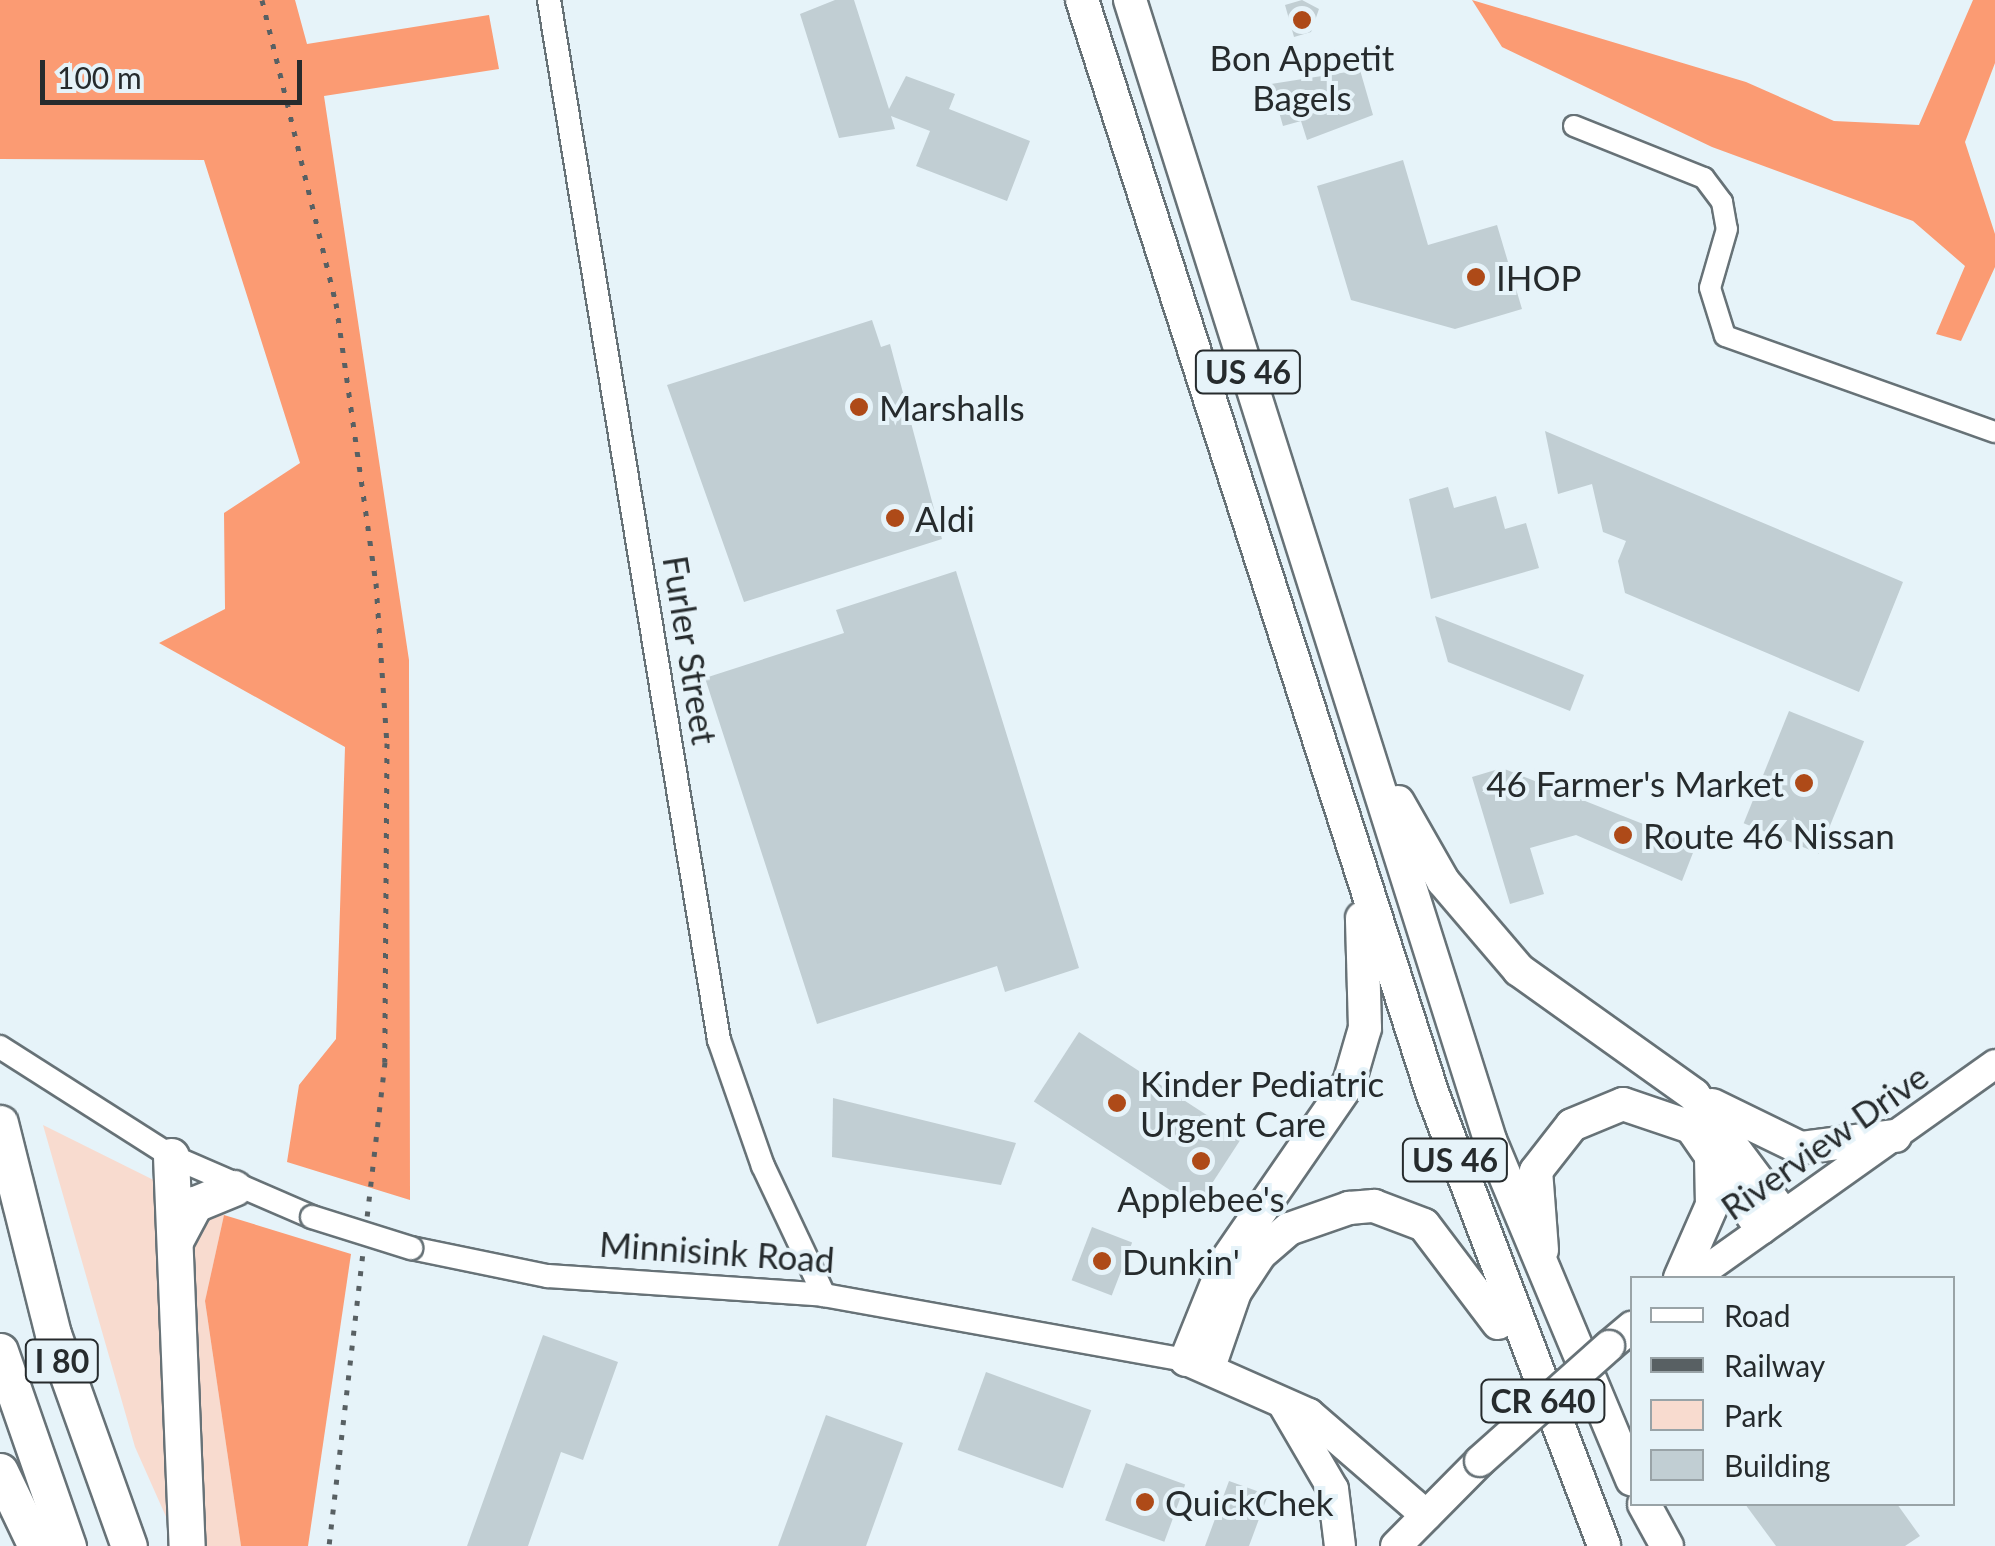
<!DOCTYPE html>
<style>
body{margin:0}
#map{position:relative;width:1995px;height:1546px;overflow:hidden;background:#e6f3f9;font-family:Lato,sans-serif}
div>[style]{position:absolute}
[style*='--x']{left:calc(var(--x)*1px);top:calc(var(--y)*1px);width:calc(var(--w)*1px);rotate:calc(var(--a)*1deg)}
.green>*{inset:0;background:#f8dbcf}
.forest>*{inset:0;background:#fb9b73}
.building>*{inset:0;background:#c1ced3;transform-origin:0 0}
.roads{filter:drop-shadow(2px 0 #677277) drop-shadow(-2px 0 #677277) drop-shadow(0 2px #677277) drop-shadow(0 -2px #677277)}
.minor>*{height:20px;margin:-10px;padding:0 10px;transform-origin:10px;border-radius:10px;background:#fff}
.tertiary>*{height:22px;margin:-11px;padding:0 11px;transform-origin:11px;border-radius:11px;background:#fff}
.secondary>*{height:28px;margin:-14px;padding:0 14px;transform-origin:14px;border-radius:14px;background:#fff}
.primary>*{height:30px;margin:-15px;padding:0 15px;transform-origin:15px;border-radius:15px;background:#fff}
.trunk>*{height:32px;margin:-16px;padding:0 16px;transform-origin:16px;border-radius:16px;background:#fff}
.motorway>*{height:35px;margin:-17.5px;padding:0 17.5px;transform-origin:17.5px;border-radius:17.5px;background:#fff}
.rail>*{height:5px;margin-top:-2.5px;transform-origin:0;background:repeating-linear-gradient(90deg,#586063 0 5px,transparent 0 15px)}
.bridges{filter:drop-shadow(2px 0 #677277) drop-shadow(-2px 0 #677277) drop-shadow(0 2px #677277) drop-shadow(0 -2px #677277)}
.tertiary-bridge>*{height:22px;margin:-11px;padding:0 11px;transform-origin:11px;border-radius:11px;background:#fff}
.primary-bridge>*{height:30px;margin:-15px;padding:0 15px;transform-origin:15px;border-radius:15px;background:#fff}
.dots>*{width:28px;height:28px;translate:-50% -50%;box-sizing:border-box;border:5px solid #e6f3f9;border-radius:50%}
span{translate:-50% -50%;white-space:nowrap;text-align:center;line-height:1.15;-webkit-text-stroke:8px #e6f3f9;paint-order:stroke}
.shield-label span{padding:2px 8px;background:#e6f3f9;border:2px solid;border-radius:8px;-webkit-text-stroke-width:0}
.shield-label{font-size:32px;color:#262b2d;font-weight:700}
.poi-label{font-size:35px;color:#262b2d}
.left{translate:0 -50%;text-align:left}
.right{translate:-100% -50%;text-align:right}
.street-label{font-size:35px;color:#262b2d}
.legend{position:absolute;left:1630px;top:1276px;width:325px;height:230px;box-sizing:border-box;background:#e6f3f9;border:2px solid #99a3a7;margin:0;padding:12px 18px;list-style:none;font-size:30px;color:#262b2d}
.legend li{display:flex;align-items:center;gap:20px;height:50px}
.legend b{width:50px;border:2px solid #99a3a7}
.scale{position:absolute;left:40px;top:60px;width:262px;height:45px;box-sizing:border-box;border:5px solid #262b2d;border-top:0;padding-left:12px;font-size:30px;line-height:35px;white-space:nowrap;color:#262b2d;-webkit-text-stroke:8px #e6f3f9;paint-order:stroke}
</style>
<div id="map">
<div class="green">
<div style="clip-path:polygon(43px 1125px,224px 1215px,205px 1301px,241px 1546px,179px 1546px,135px 1447px)"></div>
</div>
<div class="forest">
<div style="clip-path:polygon(0 0,295px 0,307px 44px,489px 15px,499px 69px,324px 96px,409px 660px,410px 1200px,287px 1162px,299px 1085px,336px 1039px,345px 747px,159px 643px,225px 609px,224px 513px,300px 463px,204px 160px,0 159px)"></div>
<div style="clip-path:polygon(1472px 0,1746px 82px,1834px 121px,1919px 125px,1973px 0,1995px 0,1995px 63px,1965px 142px,1995px 234px,1995px 267px,1961px 341px,1936px 334px,1965px 266px,1913px 221px,1712px 147px,1502px 47px)"></div>
<div style="clip-path:polygon(224px 1215px,351px 1254px,308px 1546px,241px 1546px,205px 1301px)"></div>
</div>
<div class="building">
<div style="clip-path:polygon(835px 0,854px 0,889px 109px,906px 76px,955px 94px,949px 109px,1030px 141px,1007px 201px,916px 166px,930px 131px,891px 116px,895px 129px,839px 138px,800px 14px)"></div>
<div style="clip-path:polygon(1302px 0,1319px 9px,1311px 32px,1294px 37px,1285px 5px)"></div>
<div style="clip-path:polygon(1360px 70px,1373px 115px,1307px 140px,1301px 121px,1283px 126px,1271px 84px)"></div>
<div style="clip-path:polygon(1403px 160px,1428px 245px,1497px 225px,1522px 309px,1455px 329px,1351px 300px,1317px 186px)"></div>
<div style="clip-path:polygon(872px 320px,881px 347px,890px 344px,942px 539px,744px 602px,667px 385px)"></div>
<div style="clip-path:polygon(1545px 431px,1903px 582px,1859px 692px,1625px 593px,1618px 561px,1626px 541px,1603px 532px,1592px 484px,1558px 494px)"></div>
<div style="clip-path:polygon(1448px 487px,1454px 508px,1496px 496px,1505px 529px,1526px 523px,1539px 568px,1431px 599px,1409px 499px)"></div>
<div style="clip-path:polygon(956px 571px,1079px 968px,1005px 992px,997px 966px,817px 1024px,705px 678px,844px 633px,836px 610px)"></div>
<div style="clip-path:polygon(1435px 616px,1584px 675px,1570px 711px,1448px 662px)"></div>
<div style="left:1789px;top:711px;width:81px;height:121px;rotate:22deg"></div>
<div style="clip-path:polygon(1502px 768px,1696px 845px,1682px 881px,1576px 835px,1530px 848px,1544px 894px,1510px 904px,1472px 777px)"></div>
<div style="left:1079px;top:1032px;width:194px;height:83px;rotate:33deg"></div>
<div style="clip-path:polygon(833px 1098px,1016px 1143px,1001px 1185px,832px 1157px)"></div>
<div style="left:1092px;top:1227px;width:43px;height:57px;rotate:21deg"></div>
<div style="clip-path:polygon(543px 1335px,618px 1362px,583px 1460px,561px 1452px,528px 1546px,467px 1546px)"></div>
<div style="left:986px;top:1372px;width:112px;height:83px;rotate:20deg"></div>
<div style="clip-path:polygon(826px 1415px,903px 1443px,866px 1546px,778px 1546px)"></div>
<div style="left:1126px;top:1463px;width:63px;height:61px;rotate:20deg"></div>
<div style="clip-path:polygon(1229px 1481px,1268px 1495px,1259px 1519px,1249px 1546px,1205px 1546px)"></div>
<div style="clip-path:polygon(1745px 1504px,1897px 1504px,1920px 1536px,1905px 1546px,1776px 1546px)"></div>
</div>
<div class="roads">
<div class="minor">
<div style="--x:1574;--y:126;--w:140;--a:21.8"></div>
<div style="--x:1704;--y:178;--w:30;--a:53"></div>
<div style="--x:1722;--y:202;--w:27;--a:80"></div>
<div style="--x:1727;--y:229;--w:61;--a:106.1"></div>
<div style="--x:1710;--y:288;--w:50;--a:72.6"></div>
<div style="--x:1725;--y:336;--w:287;--a:19.6"></div>
</div>
<div class="tertiary">
<div style="--x:549;--y:0;--w:1054;--a:80.72"></div>
<div style="--x:719;--y:1040;--w:133;--a:70.8"></div>
<div style="--x:763;--y:1166;--w:143;--a:64.7"></div>
<div style="--x:0;--y:1047;--w:203;--a:32.5"></div>
<div style="--x:171;--y:1156;--w:154;--a:23.4"></div>
<div style="--x:411;--y:1248;--w:140;--a:11.6"></div>
<div style="--x:548;--y:1276;--w:277;--a:3.9"></div>
<div style="--x:824;--y:1295;--w:368;--a:10.2"></div>
</div>
<div class="secondary">
<div style="--x:1694;--y:1278;--w:369;--a:-35.4"></div>
</div>
<div class="primary">
<div style="--x:1609;--y:1346;--w:30;--a:-40"></div>
<div style="--x:1189;--y:1361;--w:131;--a:23.8"></div>
<div style="--x:1309;--y:1414;--w:155;--a:40.8"></div>
<div style="--x:1285;--y:1407;--w:95;--a:59.7"></div>
<div style="--x:1333;--y:1489;--w:57;--a:83"></div>
<div style="--x:1396;--y:1546;--w:120;--a:-45.3"></div>
</div>
<div class="trunk">
<div style="--x:1082;--y:0;--w:1150;--a:72.23"></div>
<div style="--x:1433;--y:1095;--w:482;--a:69.2"></div>
<div style="--x:1130;--y:0;--w:1195;--a:72.47"></div>
<div style="--x:1490;--y:1140;--w:368;--a:67.3"></div>
<div style="--x:1398;--y:802;--w:91;--a:60.3"></div>
<div style="--x:1443;--y:881;--w:117;--a:49.5"></div>
<div style="--x:1519;--y:970;--w:215;--a:35.5"></div>
<div style="--x:1694;--y:1095;--w:147;--a:53.3"></div>
<div style="--x:1712;--y:1105;--w:98;--a:26"></div>
<div style="--x:1800;--y:1148;--w:96;--a:-7.2"></div>
<div style="--x:1542;--y:1250;--w:79;--a:-94.3"></div>
<div style="--x:1536;--y:1171;--w:58;--a:-52"></div>
<div style="--x:1572;--y:1125;--w:55;--a:-22.4"></div>
<div style="--x:1623;--y:1104;--w:72;--a:18.7"></div>
<div style="--x:1691;--y:1127;--w:123;--a:55.3"></div>
<div style="--x:1680;--y:1278;--w:80;--a:-66.3"></div>
<div style="--x:1712;--y:1205;--w:49;--a:-91.2"></div>
<div style="--x:1186;--y:1360;--w:107;--a:-68"></div>
<div style="--x:1226;--y:1261;--w:216;--a:-55.4"></div>
<div style="--x:1349;--y:1083;--w:57;--a:-73.8"></div>
<div style="--x:1365;--y:1028;--w:110;--a:-91.6"></div>
<div style="--x:1209;--y:1367;--w:79;--a:-70.9"></div>
<div style="--x:1235;--y:1292;--w:45;--a:-56.7"></div>
<div style="--x:1260;--y:1254;--w:38;--a:-41"></div>
<div style="--x:1289;--y:1229;--w:64;--a:-19.3"></div>
<div style="--x:1349;--y:1208;--w:25;--a:-5"></div>
<div style="--x:1374;--y:1206;--w:53;--a:20.8"></div>
<div style="--x:1424;--y:1225;--w:123;--a:52.9"></div>
<div style="--x:1644;--y:1504;--w:48;--a:61.3"></div>
</div>
<div class="motorway">
<div style="--x:0;--y:1123;--w:218;--a:75.9"></div>
<div style="--x:53;--y:1334;--w:225;--a:70.3"></div>
<div style="--x:171;--y:1156;--w:390;--a:87.7"></div>
<div style="--x:176;--y:1239;--w:40;--a:-62"></div>
<div style="--x:195;--y:1204;--w:42;--a:-22.3"></div>
<div style="--x:0;--y:1351;--w:207;--a:70.8"></div>
<div style="--x:0;--y:1471;--w:83;--a:64.4"></div>
</div>
</div>
<div class="rail">
<div style="--x:262;--y:0;--w:312;--a:76.3"></div>
<div style="--x:336;--y:303;--w:283;--a:81.9"></div>
<div style="--x:376;--y:583;--w:160;--a:86.1"></div>
<div style="--x:387;--y:743;--w:319;--a:90.4"></div>
<div style="--x:385;--y:1062;--w:487;--a:96.6"></div>
</div>
<div class="bridges">
<div class="tertiary-bridge">
<div style="--x:312;--y:1217;--w:104;--a:17.4"></div>
</div>
<div class="primary-bridge">
<div style="--x:1480;--y:1461;--w:173;--a:-41.7"></div>
</div>
</div>
<div class="dots">
<div style="left:1302px;top:20px;background:#ae4a18"></div>
<div style="left:1476px;top:277px;background:#ae4a18"></div>
<div style="left:859px;top:407px;background:#ae4a18"></div>
<div style="left:895px;top:518px;background:#ae4a18"></div>
<div style="left:1804px;top:783px;background:#ae4a18"></div>
<div style="left:1623px;top:835px;background:#ae4a18"></div>
<div style="left:1117px;top:1103px;background:#ae4a18"></div>
<div style="left:1201px;top:1161px;background:#ae4a18"></div>
<div style="left:1102px;top:1261px;background:#ae4a18"></div>
<div style="left:1145px;top:1502px;background:#ae4a18"></div>
</div>
<div class="shield-label">
<span style="left:1248px;top:372px">US 46</span>
<span style="left:1455px;top:1160px">US 46</span>
<span style="left:62px;top:1361px">I 80</span>
<span style="left:1543px;top:1401px">CR 640</span>
</div>
<div class="poi-label">
<span style="left:1302px;top:77px">Bon Appetit<br>Bagels</span>
<span class="left" style="left:1496px;top:277px">IHOP</span>
<span class="left" style="left:879px;top:407px">Marshalls</span>
<span class="left" style="left:915px;top:518px">Aldi</span>
<span class="right" style="left:1784px;top:783px">46 Farmer's Market</span>
<span class="left" style="left:1643px;top:835px">Route 46 Nissan</span>
<span class="left" style="left:1140px;top:1103px">Kinder Pediatric<br>Urgent Care</span>
<span style="left:1201px;top:1198px">Applebee's</span>
<span class="left" style="left:1122px;top:1261px">Dunkin'</span>
<span class="left" style="left:1165px;top:1502px">QuickChek</span>
</div>
<div class="street-label">
<span style="left:691px;top:650px;rotate:81deg">Furler Street</span>
<span style="left:1824px;top:1141px;rotate:-35deg">Riverview Drive</span>
<span style="left:717px;top:1251px;rotate:4deg">Minnisink Road</span>
</div>
<ul class="legend">
<li><b style="height:12px;background:#fff"></b>Road</li>
<li><b style="height:12px;background:#586063"></b>Railway</li>
<li><b style="height:28px;background:#f8dbcf"></b>Park</li>
<li><b style="height:28px;background:#c1ced3"></b>Building</li>
</ul>
<div class="scale">100 m</div>
</div>
